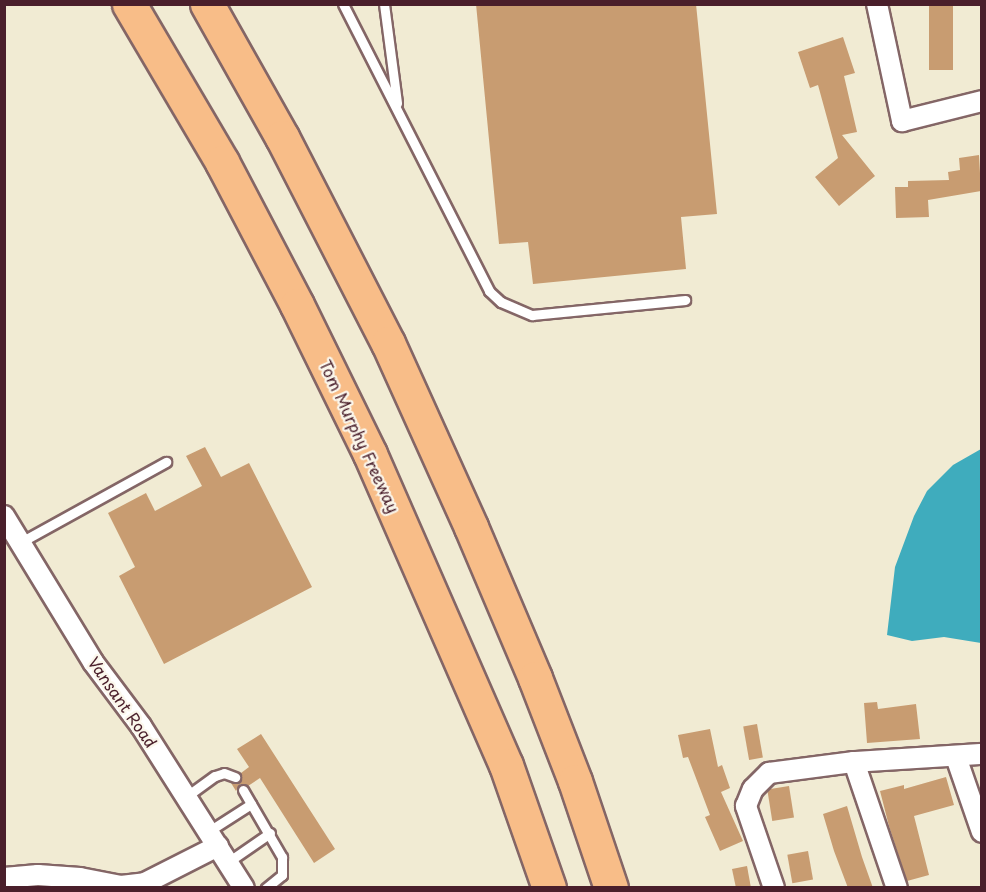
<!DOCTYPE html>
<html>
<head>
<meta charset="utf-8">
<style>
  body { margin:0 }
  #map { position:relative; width:986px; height:892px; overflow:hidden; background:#f1ebd3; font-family:"Playpen Sans",sans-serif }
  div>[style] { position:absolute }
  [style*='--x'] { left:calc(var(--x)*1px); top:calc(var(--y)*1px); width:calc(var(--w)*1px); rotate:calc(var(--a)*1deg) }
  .water>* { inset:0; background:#3facbd }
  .building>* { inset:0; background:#c89c71; transform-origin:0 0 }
  .roads { filter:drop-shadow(2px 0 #846666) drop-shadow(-2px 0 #846666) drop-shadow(0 2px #846666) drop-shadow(0 -2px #846666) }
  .lane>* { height:9px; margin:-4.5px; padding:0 4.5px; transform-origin:4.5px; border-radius:4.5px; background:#fff }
  .street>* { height:20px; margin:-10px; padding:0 10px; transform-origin:10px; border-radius:10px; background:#fff }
  .highway>* { height:33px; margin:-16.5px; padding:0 16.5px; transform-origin:16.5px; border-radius:16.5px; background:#f8bd88 }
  span { translate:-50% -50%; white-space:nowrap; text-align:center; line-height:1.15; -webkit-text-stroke:4.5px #fbf7ec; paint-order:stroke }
  .street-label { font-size:16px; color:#4a1f2b }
  .frame { position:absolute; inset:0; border:6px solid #4a1f2b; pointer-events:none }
</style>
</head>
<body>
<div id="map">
  <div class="water">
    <i style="clip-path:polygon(981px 449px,981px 643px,944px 637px,912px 641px,887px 635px,895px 567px,914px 516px,927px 491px,953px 465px)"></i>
  </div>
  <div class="building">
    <i style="clip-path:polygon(476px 4px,696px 4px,717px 214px,681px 217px,686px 269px,533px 284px,528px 242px,499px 244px)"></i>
    <i style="left:929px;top:4px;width:24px;height:66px"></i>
    <i style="clip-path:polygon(843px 37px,855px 73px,844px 76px,857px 132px,842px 135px,875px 176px,839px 206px,815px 177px,838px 158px,818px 85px,810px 88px,798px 52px)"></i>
    <i style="clip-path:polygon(979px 155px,981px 191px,928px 200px,929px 217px,896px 218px,895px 187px,908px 187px,908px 181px,949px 180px,948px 172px,960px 170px,959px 158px)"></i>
    <i style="clip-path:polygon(205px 447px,221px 477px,249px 463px,312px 587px,164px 664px,119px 576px,135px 567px,108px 513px,146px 493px,155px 511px,202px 486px,186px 456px)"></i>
    <i style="clip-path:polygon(877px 702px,878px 709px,916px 704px,920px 739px,867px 743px,864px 703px)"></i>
    <i style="left:757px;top:724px;width:34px;height:14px;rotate:80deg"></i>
    <i style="clip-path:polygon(710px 729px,718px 767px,722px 765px,730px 788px,721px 792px,743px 841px,720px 851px,705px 817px,710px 815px,688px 757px,683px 758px,678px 735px)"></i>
    <i style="clip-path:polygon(261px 734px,335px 849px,314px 863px,260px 778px,248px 786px,240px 784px,236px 791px,231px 783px,240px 782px,241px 773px,249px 767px,237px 749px)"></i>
    <i style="clip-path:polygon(946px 777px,954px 805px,914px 816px,929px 875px,907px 881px,889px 826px,880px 791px,904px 785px,904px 789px)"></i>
    <i style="left:789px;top:786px;width:32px;height:22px;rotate:81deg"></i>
    <i style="clip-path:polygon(847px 806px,862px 857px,873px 888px,848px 888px,834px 851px,823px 814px)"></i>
    <i style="left:808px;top:851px;width:29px;height:21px;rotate:80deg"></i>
    <i style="clip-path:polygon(747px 866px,751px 888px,736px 888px,732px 869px)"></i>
  </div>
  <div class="roads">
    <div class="lane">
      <i style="--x:343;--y:4;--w:322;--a:63"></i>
      <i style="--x:489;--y:291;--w:16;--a:43"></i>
      <i style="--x:501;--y:302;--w:34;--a:23"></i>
      <i style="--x:532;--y:315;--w:154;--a:-5.6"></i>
      <i style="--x:384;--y:4;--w:100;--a:82.5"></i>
      <i style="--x:21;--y:542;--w:166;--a:-28.9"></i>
      <i style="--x:243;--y:790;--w:78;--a:59.8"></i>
      <i style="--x:282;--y:857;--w:18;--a:90"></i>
      <i style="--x:282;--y:875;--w:21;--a:141"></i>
      <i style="--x:187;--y:796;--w:34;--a:-36"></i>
      <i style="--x:215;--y:776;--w:9;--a:-18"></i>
      <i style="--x:224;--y:773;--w:12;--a:20"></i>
      <i style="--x:209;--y:831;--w:50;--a:-32.7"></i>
      <i style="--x:228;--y:862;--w:51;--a:-34.6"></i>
    </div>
    <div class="street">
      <i style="--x:877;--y:4;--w:120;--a:77.9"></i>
      <i style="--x:902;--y:121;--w:82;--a:-14"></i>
      <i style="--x:4;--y:516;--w:171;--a:58.6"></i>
      <i style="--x:93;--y:662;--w:80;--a:53.1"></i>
      <i style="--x:141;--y:726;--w:192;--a:57.6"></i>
      <i style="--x:956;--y:757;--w:79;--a:70.9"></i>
      <i style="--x:854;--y:762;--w:133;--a:71.2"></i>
      <i style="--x:4;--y:878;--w:34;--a:-5"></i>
      <i style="--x:38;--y:875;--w:42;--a:4.1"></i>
      <i style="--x:80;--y:878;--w:42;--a:11"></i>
      <i style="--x:121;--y:886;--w:24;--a:-7"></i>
      <i style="--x:145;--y:883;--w:82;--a:-26.9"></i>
      <i style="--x:774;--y:888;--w:87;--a:-108.9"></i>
      <i style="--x:746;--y:806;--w:18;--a:-68"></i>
      <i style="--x:753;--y:789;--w:23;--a:-45"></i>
      <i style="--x:769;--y:773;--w:86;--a:-7.4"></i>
      <i style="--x:854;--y:762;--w:128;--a:-3.6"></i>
    </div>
    <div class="highway">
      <i style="--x:129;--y:4;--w:183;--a:59.5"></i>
      <i style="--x:222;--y:162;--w:161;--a:62.3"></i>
      <i style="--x:297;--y:305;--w:166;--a:63.9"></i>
      <i style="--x:370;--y:454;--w:339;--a:66.4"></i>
      <i style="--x:506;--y:765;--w:130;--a:70.7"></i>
      <i style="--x:207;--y:4;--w:153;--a:60.6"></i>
      <i style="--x:282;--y:137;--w:232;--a:62.8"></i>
      <i style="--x:388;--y:343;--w:202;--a:65.7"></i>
      <i style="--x:471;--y:527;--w:164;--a:67"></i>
      <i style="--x:535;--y:678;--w:110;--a:68.8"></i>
      <i style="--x:575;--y:781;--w:113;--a:71.4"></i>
    </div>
  </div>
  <div class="street-label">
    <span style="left:360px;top:436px;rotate:65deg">Tom Murphy Freeway</span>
    <span style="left:123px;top:702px;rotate:55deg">Vansant Road</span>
  </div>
  <div class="frame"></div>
</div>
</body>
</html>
